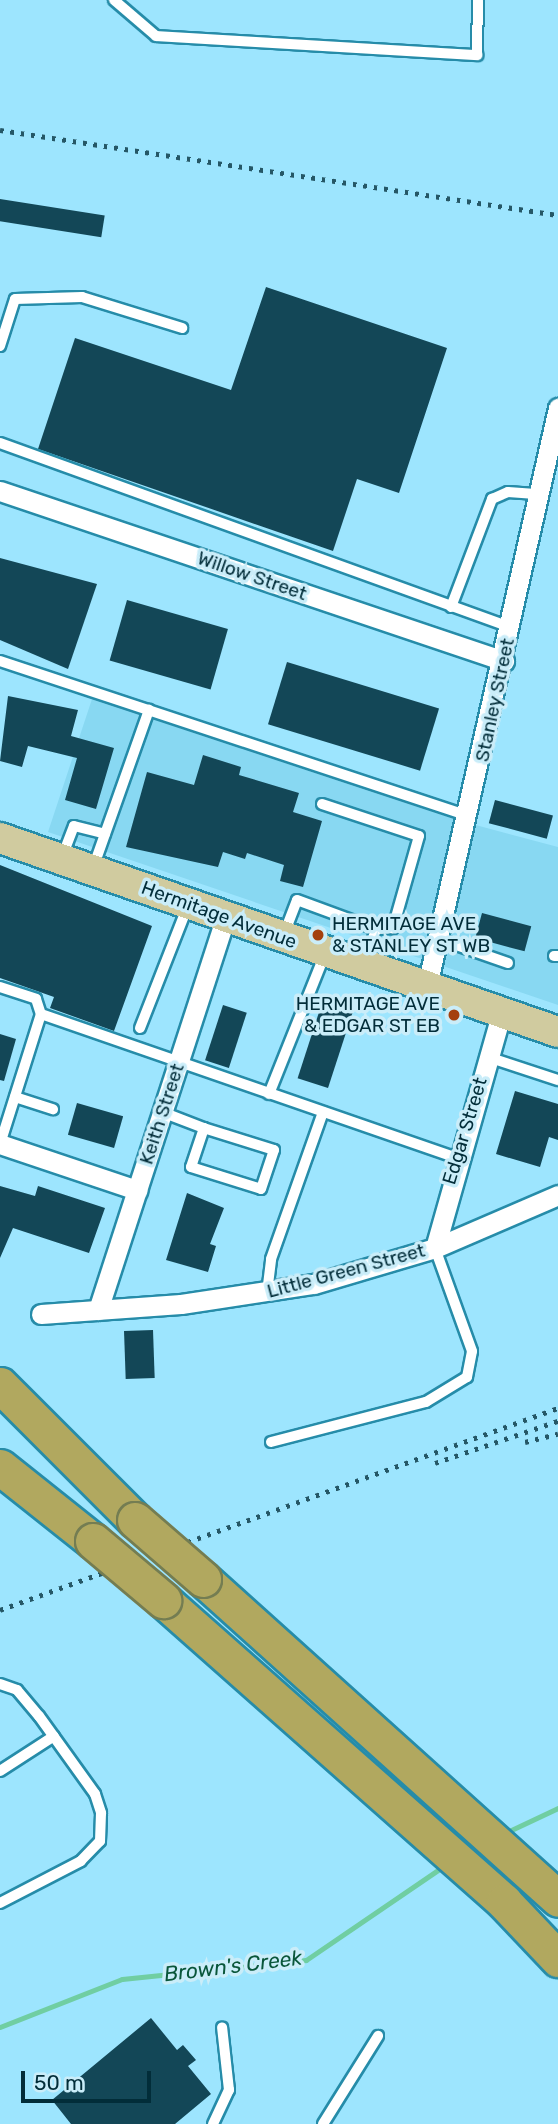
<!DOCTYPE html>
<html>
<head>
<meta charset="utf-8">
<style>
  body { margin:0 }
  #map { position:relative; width:558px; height:2124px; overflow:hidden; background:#9de5fe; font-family:Rubik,sans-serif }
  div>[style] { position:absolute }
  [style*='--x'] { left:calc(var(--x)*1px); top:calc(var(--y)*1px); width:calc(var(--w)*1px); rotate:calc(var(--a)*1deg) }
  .built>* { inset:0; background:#88d8f2 }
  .stream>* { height:5px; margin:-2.5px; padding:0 2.5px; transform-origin:2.5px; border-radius:2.5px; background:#70cea2 }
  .building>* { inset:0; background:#134757; transform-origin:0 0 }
  .roads { filter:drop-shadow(2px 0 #268ca9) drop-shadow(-2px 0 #268ca9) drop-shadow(0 2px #268ca9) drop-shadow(0 -2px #268ca9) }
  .lane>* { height:10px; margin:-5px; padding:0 5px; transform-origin:5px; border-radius:5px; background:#fff }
  .street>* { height:19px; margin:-9.5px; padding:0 9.5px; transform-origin:9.5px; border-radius:9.5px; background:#fff }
  .primary>* { height:30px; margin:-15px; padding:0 15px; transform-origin:15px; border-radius:15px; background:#d0cb9f }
  .highway>* { height:35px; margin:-17.5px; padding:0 17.5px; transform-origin:17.5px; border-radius:17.5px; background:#b1a85f }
  .rail>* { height:5px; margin-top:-2.5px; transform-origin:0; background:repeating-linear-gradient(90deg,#255766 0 3.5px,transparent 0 10.5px) }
  .bridges { filter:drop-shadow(2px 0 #747d52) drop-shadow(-2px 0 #747d52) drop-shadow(0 2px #747d52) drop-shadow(0 -2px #747d52) }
  .highway-bridge>* { height:35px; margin:-17.5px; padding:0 17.5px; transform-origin:17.5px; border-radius:17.5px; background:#b1a85f }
  .dots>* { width:19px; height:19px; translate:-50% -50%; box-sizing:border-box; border:4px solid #caedf9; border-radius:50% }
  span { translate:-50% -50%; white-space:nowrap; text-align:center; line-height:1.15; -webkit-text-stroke:7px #caedf9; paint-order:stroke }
  .street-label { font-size:19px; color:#022d39 }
  .poi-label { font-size:19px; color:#022d39 }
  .left { translate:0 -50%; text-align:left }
  .right { translate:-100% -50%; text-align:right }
  .water-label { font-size:21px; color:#09563a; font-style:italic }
  .scale { position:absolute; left:21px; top:2071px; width:130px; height:32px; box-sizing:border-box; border:4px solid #022d39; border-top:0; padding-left:9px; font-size:21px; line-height:24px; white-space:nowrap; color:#022d39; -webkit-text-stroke:5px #caedf9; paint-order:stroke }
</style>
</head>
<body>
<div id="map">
  <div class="built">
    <i style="clip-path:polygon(92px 699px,457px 820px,558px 847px,558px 1005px,48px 832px)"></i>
  </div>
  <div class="stream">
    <i style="--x:505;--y:1833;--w:59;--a:-25.3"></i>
    <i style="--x:0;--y:2027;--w:131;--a:-21.5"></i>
    <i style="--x:122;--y:1979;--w:185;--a:-5.9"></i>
    <i style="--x:306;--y:1960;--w:167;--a:-34.3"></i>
  </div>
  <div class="building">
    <i style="left:0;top:199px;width:106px;height:22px;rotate:9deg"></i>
    <i style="clip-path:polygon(266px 287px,447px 348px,399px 493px,357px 479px,333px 551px,38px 449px,75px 338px,231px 390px)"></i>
    <i style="clip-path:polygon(0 558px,97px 584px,68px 669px,0 640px)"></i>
    <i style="left:127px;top:600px;width:105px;height:63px;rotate:16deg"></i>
    <i style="left:287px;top:662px;width:159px;height:65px;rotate:17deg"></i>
    <i style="clip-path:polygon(8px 696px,78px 710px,71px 736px,114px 748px,96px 809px,65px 800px,77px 758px,28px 746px,22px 767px,0 761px)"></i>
    <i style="clip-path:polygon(203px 755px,241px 767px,239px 775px,299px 793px,293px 812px,322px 821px,303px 887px,280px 881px,284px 865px,247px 853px,245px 859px,223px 852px,218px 867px,126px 847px,147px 772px,194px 785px)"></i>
    <i style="left:495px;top:800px;width:60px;height:24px;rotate:15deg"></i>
    <i style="clip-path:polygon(0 865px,152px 926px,114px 1031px,50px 1008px,54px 997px,0 978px)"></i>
    <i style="left:482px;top:913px;width:51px;height:26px;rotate:15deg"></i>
    <i style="left:322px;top:1003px;width:32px;height:79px;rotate:18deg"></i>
    <i style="left:223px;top:1005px;width:25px;height:58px;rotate:18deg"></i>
    <i style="clip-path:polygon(0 1034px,16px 1039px,4px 1081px,0 1080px)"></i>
    <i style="clip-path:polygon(515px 1091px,558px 1104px,558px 1140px,549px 1137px,540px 1167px,496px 1154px)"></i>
    <i style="left:77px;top:1103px;width:48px;height:33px;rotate:16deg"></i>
    <i style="clip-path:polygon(0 1186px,35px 1196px,38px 1186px,105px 1208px,89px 1253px,13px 1228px,0 1258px)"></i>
    <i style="clip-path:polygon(187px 1193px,224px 1208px,210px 1244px,216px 1246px,208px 1272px,166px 1260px)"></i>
    <i style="left:153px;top:1330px;width:48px;height:29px;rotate:88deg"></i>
    <i style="clip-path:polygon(151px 2018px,177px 2050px,183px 2045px,196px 2060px,188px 2066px,211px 2094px,175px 2124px,71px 2124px,52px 2100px)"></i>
  </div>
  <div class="roads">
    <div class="lane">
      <i style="--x:114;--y:0;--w:55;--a:40.6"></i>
      <i style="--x:156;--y:36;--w:322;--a:3.4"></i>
      <i style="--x:477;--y:55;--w:55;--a:-89"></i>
      <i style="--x:0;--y:346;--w:49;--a:-72.3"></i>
      <i style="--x:15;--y:299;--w:67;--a:-1.7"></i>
      <i style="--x:82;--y:297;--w:105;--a:17.2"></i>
      <i style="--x:0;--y:443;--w:542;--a:19.84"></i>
      <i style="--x:451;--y:607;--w:116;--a:-69.2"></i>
      <i style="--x:492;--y:499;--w:17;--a:-24"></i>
      <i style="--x:508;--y:492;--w:31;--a:4"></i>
      <i style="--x:0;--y:661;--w:492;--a:18.3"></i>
      <i style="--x:322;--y:804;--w:102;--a:18.3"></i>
      <i style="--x:419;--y:836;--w:96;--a:105.8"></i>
      <i style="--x:393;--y:928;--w:17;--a:177"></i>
      <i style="--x:62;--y:857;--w:33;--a:-69"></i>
      <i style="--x:74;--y:826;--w:32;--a:14"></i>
      <i style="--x:93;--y:868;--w:168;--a:-70.5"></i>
      <i style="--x:284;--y:934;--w:36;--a:-69"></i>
      <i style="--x:297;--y:900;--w:84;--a:20.2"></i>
      <i style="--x:376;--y:929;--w:35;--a:108"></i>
      <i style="--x:439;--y:939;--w:73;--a:19.2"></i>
      <i style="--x:554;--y:956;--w:4;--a:0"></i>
      <i style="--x:0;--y:987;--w:38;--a:18"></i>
      <i style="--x:36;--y:999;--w:16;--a:72"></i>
      <i style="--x:41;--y:1014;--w:438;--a:19.1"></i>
      <i style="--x:140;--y:1028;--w:129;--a:-68.6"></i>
      <i style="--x:488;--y:1057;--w:74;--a:18.2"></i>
      <i style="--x:269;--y:1094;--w:151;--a:-68.2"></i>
      <i style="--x:15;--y:1097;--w:40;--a:18"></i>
      <i style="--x:162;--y:1112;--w:45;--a:20.9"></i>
      <i style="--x:204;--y:1128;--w:41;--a:108.4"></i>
      <i style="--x:191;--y:1167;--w:73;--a:17.4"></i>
      <i style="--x:261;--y:1189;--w:41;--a:-71.6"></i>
      <i style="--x:274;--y:1150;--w:73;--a:-162.6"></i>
      <i style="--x:0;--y:1144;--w:136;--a:-72.5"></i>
      <i style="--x:267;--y:1293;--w:34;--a:-83"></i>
      <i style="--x:271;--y:1259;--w:156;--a:-70.5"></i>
      <i style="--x:271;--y:1442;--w:160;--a:-14.5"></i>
      <i style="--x:426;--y:1402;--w:48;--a:-31.4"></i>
      <i style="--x:467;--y:1377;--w:26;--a:-79"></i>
      <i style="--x:472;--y:1351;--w:109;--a:-109.8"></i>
      <i style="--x:0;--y:1684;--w:18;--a:19"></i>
      <i style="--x:17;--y:1690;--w:34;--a:50"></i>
      <i style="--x:39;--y:1716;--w:96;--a:54.3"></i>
      <i style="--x:95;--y:1794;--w:20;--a:72"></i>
      <i style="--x:101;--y:1813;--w:28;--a:92"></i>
      <i style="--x:100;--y:1841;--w:28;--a:134"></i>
      <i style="--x:81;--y:1861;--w:91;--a:152.6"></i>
      <i style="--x:0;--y:1771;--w:64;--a:-32.9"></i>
      <i style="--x:213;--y:2124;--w:38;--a:-65"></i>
      <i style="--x:229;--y:2090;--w:63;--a:-96.3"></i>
      <i style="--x:323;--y:2124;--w:104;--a:-58"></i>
    </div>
    <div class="street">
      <i style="--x:0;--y:491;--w:532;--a:18.64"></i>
      <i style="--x:426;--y:990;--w:597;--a:-77.22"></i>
      <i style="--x:0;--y:1144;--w:145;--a:18.6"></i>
      <i style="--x:435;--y:1248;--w:242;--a:-74.2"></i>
      <i style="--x:98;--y:1310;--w:413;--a:-72"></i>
      <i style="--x:41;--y:1314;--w:140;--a:-4.1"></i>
      <i style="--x:181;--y:1304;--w:134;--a:-8.6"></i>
      <i style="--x:314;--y:1284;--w:126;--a:-16.6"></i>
      <i style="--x:435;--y:1248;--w:134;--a:-23.3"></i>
    </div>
    <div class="primary">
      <i style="--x:0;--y:838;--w:591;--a:19.17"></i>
    </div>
    <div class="highway">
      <i style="--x:0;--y:1385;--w:191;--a:45"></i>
      <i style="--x:0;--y:1467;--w:119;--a:38.5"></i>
      <i style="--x:203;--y:1579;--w:478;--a:42"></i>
      <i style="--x:163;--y:1600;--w:456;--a:41.5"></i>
      <i style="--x:504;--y:1902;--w:79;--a:46.5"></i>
    </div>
  </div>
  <div class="rail">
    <i style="--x:0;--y:130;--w:564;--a:8.66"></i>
    <i style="--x:525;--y:1442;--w:34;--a:-14"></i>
    <i style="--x:435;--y:1463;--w:130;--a:-18.9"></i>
    <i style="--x:0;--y:1610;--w:593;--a:-19.9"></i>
  </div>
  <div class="bridges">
    <div class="highway-bridge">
      <i style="--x:135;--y:1520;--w:90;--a:40.9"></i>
      <i style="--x:93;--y:1541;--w:92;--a:40.1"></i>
    </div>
  </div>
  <div class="dots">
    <i style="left:318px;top:935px;background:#a4400e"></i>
    <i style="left:454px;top:1015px;background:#a4400e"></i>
  </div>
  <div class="street-label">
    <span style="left:252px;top:576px;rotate:19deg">Willow Street</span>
    <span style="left:495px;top:700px;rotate:-78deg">Stanley Street</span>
    <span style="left:219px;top:915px;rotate:20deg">Hermitage Avenue</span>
    <span style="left:162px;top:1114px;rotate:-72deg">Keith Street</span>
    <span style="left:465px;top:1131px;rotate:-73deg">Edgar Street</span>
    <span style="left:346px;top:1271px;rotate:-15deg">Little Green Street</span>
  </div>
  <div class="poi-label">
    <span class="left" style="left:332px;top:935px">HERMITAGE AVE<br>&amp; STANLEY ST WB</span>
    <span class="right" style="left:440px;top:1015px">HERMITAGE AVE<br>&amp; EDGAR ST EB</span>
  </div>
  <div class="water-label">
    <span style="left:233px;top:1966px;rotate:-7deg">Brown's Creek</span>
  </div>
  <div class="scale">50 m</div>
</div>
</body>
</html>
